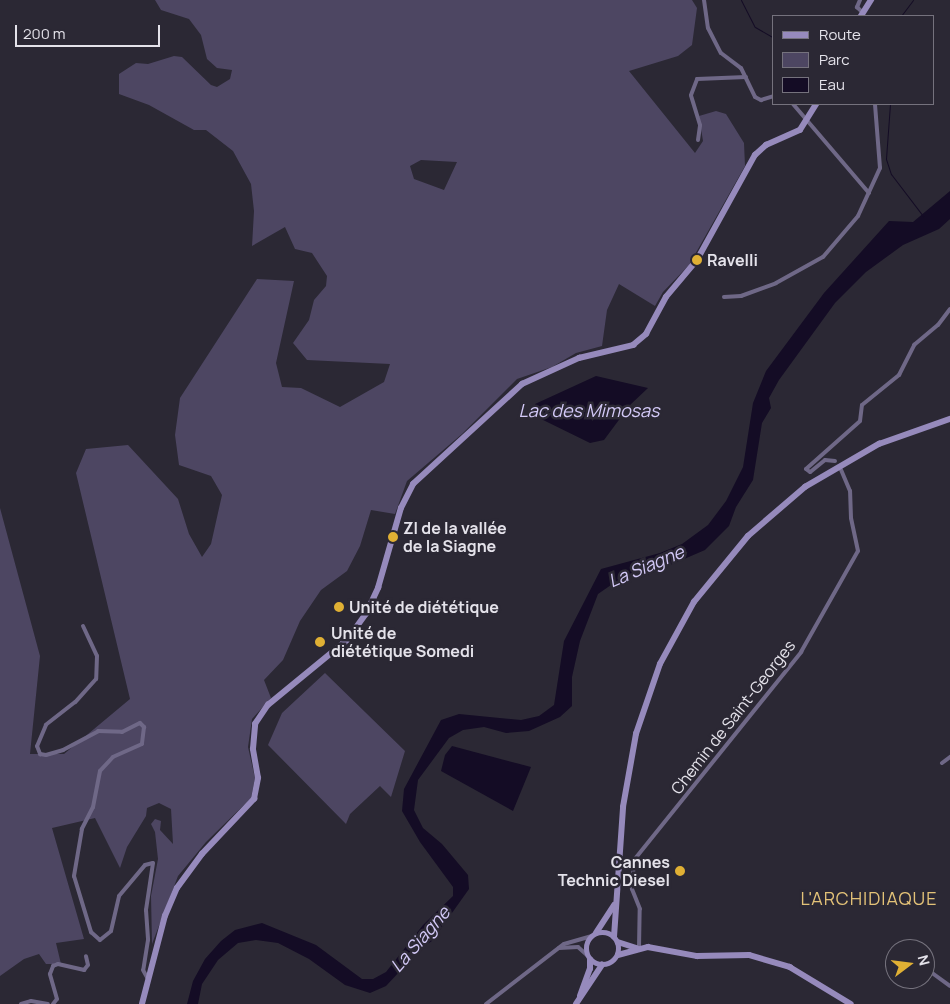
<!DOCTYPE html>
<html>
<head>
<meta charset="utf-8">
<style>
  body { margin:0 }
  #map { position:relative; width:950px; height:1004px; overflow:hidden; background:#2b2834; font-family:Manrope,sans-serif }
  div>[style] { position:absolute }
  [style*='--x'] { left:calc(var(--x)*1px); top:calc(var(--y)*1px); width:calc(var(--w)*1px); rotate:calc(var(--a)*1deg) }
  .green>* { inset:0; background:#4d4662 }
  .water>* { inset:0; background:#140c25 }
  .stream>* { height:1px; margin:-0.5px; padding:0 0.5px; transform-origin:0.5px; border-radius:0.5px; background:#140c25 }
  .street>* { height:4px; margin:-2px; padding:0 2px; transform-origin:2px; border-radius:2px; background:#6f6887 }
  .secondary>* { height:5.5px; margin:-2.75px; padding:0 2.75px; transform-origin:2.75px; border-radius:2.75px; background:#968abc }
  .secondary>.ring { margin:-2.75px; padding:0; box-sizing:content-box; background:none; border:5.5px solid #968abc; border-radius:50% }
  .dots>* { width:14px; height:14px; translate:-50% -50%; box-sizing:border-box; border:2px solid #2b2834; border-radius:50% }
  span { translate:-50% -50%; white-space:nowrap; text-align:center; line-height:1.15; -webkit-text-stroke:5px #2b2834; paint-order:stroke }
  .poi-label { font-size:16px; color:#e4e2ea; font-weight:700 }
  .left { translate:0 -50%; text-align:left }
  .right { translate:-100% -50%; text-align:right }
  .street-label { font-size:16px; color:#e4e2ea }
  .water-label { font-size:18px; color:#d3c9f7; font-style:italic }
  .neighbourhood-label { font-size:18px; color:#e3c278; letter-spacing:1px }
  .legend { position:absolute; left:772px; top:15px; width:162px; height:90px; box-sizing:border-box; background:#2b2834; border:1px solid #75727d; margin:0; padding:6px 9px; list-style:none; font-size:15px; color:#e4e2ea }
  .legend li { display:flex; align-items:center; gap:10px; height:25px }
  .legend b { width:25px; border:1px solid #75727d }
  .north { position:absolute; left:885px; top:939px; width:50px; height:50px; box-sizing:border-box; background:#2b2834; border:1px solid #75727d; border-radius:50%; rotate:75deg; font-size:14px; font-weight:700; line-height:20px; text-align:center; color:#e4e2ea }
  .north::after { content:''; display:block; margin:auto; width:18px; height:22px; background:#e0b034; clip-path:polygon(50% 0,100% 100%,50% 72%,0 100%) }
  .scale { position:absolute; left:15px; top:25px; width:145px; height:22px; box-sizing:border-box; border:2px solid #e4e2ea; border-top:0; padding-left:6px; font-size:15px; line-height:18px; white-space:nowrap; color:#e4e2ea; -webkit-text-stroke:4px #2b2834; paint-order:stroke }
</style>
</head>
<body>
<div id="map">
  <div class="green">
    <i style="clip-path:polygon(evenodd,155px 0,692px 0,697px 8px,692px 45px,678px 56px,629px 71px,695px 153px,703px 141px,699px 116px,716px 111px,726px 114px,744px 143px,745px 166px,689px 265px,663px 292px,655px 306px,619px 284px,607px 310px,602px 346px,576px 353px,552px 367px,517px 379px,462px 434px,407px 481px,395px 514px,371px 510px,360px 546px,347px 571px,321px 590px,300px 621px,283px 660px,264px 680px,271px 698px,252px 719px,248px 747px,255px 778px,251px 798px,206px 842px,178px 876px,152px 944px,151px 896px,158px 859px,155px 832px,151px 824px,155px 819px,161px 821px,160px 830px,173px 844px,171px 809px,159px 803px,147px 808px,146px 816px,127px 847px,120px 868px,95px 818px,52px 828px,84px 939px,56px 943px,61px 964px,46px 964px,39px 954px,24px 959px,0 976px,0 508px,40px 656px,30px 754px,64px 754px,130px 699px,76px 473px,86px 449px,128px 445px,178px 499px,189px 534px,202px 557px,211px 544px,222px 495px,211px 476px,179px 465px,175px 435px,180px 398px,257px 279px,294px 281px,276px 363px,282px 387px,301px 388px,340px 407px,384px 382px,390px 364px,307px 360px,293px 343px,309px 320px,314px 300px,326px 286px,327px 276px,312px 253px,295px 249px,285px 227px,252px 246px,254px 211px,251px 184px,233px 151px,206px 130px,194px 130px,149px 105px,119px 94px,119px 74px,136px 63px,148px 64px,174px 56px,182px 57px,211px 85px,217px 87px,230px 79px,232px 70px,217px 68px,207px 59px,201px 35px,189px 19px,161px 10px,155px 0,421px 160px,457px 162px,444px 190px,414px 179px,410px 166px,421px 160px)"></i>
    <i style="clip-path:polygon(325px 673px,405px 751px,391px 797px,380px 786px,350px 814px,346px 824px,268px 745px,282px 713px)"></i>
  </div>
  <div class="water">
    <i style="clip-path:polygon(950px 191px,950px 219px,939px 229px,903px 245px,866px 272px,835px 303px,779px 380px,769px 398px,771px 408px,762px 423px,753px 480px,736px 507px,729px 526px,705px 550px,640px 578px,636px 574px,624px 576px,598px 594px,580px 641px,572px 677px,572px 706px,560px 717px,529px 731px,506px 733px,484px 727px,463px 730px,449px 738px,418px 780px,414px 810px,423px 828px,442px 844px,468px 875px,469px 889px,432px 941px,409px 955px,401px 970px,386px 986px,370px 993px,345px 985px,309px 959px,278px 943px,256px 940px,238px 943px,218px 960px,202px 984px,198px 1004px,187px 1004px,193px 981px,205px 959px,221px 941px,235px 930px,262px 923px,316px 945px,362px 979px,373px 979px,386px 972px,423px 925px,453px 896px,453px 887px,420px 842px,402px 811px,404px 789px,441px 720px,459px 714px,521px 720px,539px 716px,554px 705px,564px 641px,601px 569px,660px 553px,682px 544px,708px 525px,726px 501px,743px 467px,753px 403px,766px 371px,824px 293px,889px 221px,913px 222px)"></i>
    <i style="clip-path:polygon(596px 376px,648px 388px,630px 405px,604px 440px,590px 443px,537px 417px,535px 404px)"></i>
    <i style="clip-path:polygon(452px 746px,531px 767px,513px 811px,441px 771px,445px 755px)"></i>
  </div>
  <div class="stream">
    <i style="--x:741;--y:0;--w:30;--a:63"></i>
    <i style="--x:755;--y:27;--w:22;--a:30"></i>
    <i style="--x:901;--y:16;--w:20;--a:-53"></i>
    <i style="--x:890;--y:104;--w:55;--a:94.2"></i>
    <i style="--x:886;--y:159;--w:16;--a:72"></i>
    <i style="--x:891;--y:174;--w:53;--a:52.7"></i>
  </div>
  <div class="street">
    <i style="--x:704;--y:0;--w:28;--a:82"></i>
    <i style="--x:708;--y:28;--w:28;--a:63"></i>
    <i style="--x:721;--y:53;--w:25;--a:37"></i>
    <i style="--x:741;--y:68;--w:32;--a:64"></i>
    <i style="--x:755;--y:97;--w:7;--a:27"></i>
    <i style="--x:761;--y:100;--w:14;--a:-17"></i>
    <i style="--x:860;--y:0;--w:8;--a:113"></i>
    <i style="--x:857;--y:7;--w:8;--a:45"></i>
    <i style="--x:793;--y:104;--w:117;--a:49.5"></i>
    <i style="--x:698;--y:140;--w:15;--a:-82"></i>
    <i style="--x:700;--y:125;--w:31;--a:-107"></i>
    <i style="--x:691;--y:95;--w:17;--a:-69"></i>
    <i style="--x:697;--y:79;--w:49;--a:-2.3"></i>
    <i style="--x:724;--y:297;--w:17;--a:-3"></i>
    <i style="--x:741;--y:296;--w:37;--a:-20"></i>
    <i style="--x:776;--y:283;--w:54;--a:-29"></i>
    <i style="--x:823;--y:257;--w:54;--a:-49.5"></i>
    <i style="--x:858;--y:216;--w:53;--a:-65.4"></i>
    <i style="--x:880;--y:168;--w:64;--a:-94.5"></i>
    <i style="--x:835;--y:461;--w:10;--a:-174"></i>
    <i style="--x:825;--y:460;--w:19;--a:141"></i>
    <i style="--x:810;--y:472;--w:5;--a:-143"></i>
    <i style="--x:806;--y:469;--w:72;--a:-41.6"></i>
    <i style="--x:860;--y:421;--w:16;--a:-83"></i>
    <i style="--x:862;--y:405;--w:48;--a:-39"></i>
    <i style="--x:899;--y:375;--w:34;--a:-63"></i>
    <i style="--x:914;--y:345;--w:31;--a:-40"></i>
    <i style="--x:938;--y:325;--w:20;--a:-53"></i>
    <i style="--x:83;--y:626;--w:33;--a:65"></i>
    <i style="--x:97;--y:656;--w:23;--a:92"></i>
    <i style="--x:96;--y:679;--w:31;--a:132"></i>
    <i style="--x:75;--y:702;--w:37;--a:142"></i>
    <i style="--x:46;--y:725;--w:23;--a:113"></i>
    <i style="--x:37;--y:746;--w:9;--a:69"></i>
    <i style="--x:40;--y:754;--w:6;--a:9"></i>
    <i style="--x:46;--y:755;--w:18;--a:-16"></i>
    <i style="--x:63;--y:750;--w:40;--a:-28"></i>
    <i style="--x:98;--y:731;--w:24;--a:2"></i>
    <i style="--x:122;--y:732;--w:20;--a:-27"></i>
    <i style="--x:140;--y:723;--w:6;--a:45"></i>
    <i style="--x:144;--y:727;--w:17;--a:97"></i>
    <i style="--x:142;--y:744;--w:32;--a:156"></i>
    <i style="--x:113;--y:757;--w:19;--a:133"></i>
    <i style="--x:100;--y:771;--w:37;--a:101"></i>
    <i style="--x:93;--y:807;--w:25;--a:117"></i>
    <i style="--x:82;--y:829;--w:48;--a:99.7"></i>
    <i style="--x:74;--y:876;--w:59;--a:73.1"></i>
    <i style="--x:91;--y:932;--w:12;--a:42"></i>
    <i style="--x:100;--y:940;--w:14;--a:-39"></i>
    <i style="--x:111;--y:931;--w:36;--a:-77"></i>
    <i style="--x:119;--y:896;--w:40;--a:-50"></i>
    <i style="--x:145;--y:865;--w:8;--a:-14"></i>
    <i style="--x:153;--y:863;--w:48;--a:98.5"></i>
    <i style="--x:146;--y:910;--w:30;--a:86"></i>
    <i style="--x:148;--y:940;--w:30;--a:99"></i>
    <i style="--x:143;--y:970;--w:10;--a:61"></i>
    <i style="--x:942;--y:763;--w:10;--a:-37"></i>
    <i style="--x:559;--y:948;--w:19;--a:-3"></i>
    <i style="--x:578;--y:947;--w:12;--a:42"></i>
    <i style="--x:639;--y:948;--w:39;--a:-89"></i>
    <i style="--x:640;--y:909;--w:22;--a:-112"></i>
    <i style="--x:632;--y:889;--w:29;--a:-86"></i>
    <i style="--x:634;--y:860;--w:267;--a:-51.2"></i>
    <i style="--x:801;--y:652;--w:116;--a:-60.6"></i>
    <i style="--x:858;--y:551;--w:34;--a:-102"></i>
    <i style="--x:851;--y:518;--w:27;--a:-92"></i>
    <i style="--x:850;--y:491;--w:23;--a:-113"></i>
    <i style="--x:928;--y:970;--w:27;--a:36"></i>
    <i style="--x:21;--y:1004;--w:10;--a:-17"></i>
    <i style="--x:31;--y:1001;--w:17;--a:10"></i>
    <i style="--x:53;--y:1004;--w:6;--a:-51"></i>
    <i style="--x:57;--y:999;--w:26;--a:-106"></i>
    <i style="--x:50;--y:974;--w:9;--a:-69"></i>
    <i style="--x:53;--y:966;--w:5;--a:-22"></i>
    <i style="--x:58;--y:964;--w:27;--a:13"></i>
    <i style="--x:84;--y:970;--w:6;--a:-51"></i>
    <i style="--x:88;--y:965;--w:9;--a:-103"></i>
    <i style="--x:486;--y:1004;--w:98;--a:-37.6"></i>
    <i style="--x:564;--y:944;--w:29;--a:-16"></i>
  </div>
  <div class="secondary">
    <i style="--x:861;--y:16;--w:19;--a:-58"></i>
    <i class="ring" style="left:587px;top:933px;width:26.5px;height:26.5px"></i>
    <i style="--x:596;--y:933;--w:33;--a:-57"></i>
    <i style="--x:614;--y:937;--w:130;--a:-86"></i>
    <i style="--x:623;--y:807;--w:74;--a:-79.9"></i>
    <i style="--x:636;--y:734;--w:74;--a:-71.1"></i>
    <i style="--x:660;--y:664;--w:71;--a:-61.3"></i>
    <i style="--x:694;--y:602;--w:85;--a:-50.7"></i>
    <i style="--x:748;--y:536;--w:75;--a:-40.7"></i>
    <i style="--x:805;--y:487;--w:86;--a:-30.2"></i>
    <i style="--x:879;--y:444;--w:75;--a:-19.4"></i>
    <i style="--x:618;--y:942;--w:19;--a:18"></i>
    <i style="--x:618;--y:955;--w:31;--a:-15"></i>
    <i style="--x:648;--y:947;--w:50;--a:10.4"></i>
    <i style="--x:697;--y:956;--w:52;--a:-1.1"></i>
    <i style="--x:749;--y:955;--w:43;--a:16.3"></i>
    <i style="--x:790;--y:967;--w:71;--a:31.2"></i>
    <i style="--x:580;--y:996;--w:29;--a:-70"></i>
    <i style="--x:590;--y:969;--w:9;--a:-90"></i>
    <i style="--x:142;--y:1004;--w:91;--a:-75.4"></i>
    <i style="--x:165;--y:916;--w:30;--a:-67"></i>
    <i style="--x:177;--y:888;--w:42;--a:-53.7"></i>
    <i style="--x:202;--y:854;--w:76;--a:-46.6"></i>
    <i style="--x:254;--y:799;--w:21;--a:-79"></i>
    <i style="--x:258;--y:778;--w:29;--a:-100"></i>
    <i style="--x:253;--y:749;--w:25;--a:-85"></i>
    <i style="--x:255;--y:724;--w:23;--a:-56"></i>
    <i style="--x:268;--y:705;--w:102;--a:-39.4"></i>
    <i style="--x:347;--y:640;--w:32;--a:-54"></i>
    <i style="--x:366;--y:614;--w:29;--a:-65"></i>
    <i style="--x:378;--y:588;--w:83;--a:-74"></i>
    <i style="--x:401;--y:508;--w:27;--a:-63"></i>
    <i style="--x:413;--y:484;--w:148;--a:-42.5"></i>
    <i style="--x:522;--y:384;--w:63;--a:-24.5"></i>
    <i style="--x:579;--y:358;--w:56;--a:-13.5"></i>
    <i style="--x:633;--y:345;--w:17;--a:-40"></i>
    <i style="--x:646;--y:334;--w:42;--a:-61.6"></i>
    <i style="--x:666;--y:297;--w:48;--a:-50"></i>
    <i style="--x:697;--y:260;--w:120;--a:-61.1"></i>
    <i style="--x:755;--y:155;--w:15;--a:-42"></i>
    <i style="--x:766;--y:145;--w:37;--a:-24"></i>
    <i style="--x:800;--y:130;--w:31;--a:-58"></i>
    <i style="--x:576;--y:1004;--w:47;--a:-56.3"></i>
  </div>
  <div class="dots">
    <i style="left:697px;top:260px;background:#e0b034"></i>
    <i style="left:393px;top:537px;background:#e0b034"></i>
    <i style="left:339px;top:607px;background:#e0b034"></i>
    <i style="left:320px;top:642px;background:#e0b034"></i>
    <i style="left:680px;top:871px;background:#e0b034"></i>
  </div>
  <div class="poi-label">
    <span class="left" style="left:707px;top:260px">Ravelli</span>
    <span class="left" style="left:403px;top:537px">ZI de la vallée<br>de la Siagne</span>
    <span class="left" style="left:349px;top:607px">Unité de diététique</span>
    <span class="left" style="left:331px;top:642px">Unité de<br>diététique Somedi</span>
    <span class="right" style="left:670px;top:871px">Cannes<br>Technic Diesel</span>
  </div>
  <div class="street-label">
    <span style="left:733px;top:717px;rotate:-52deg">Chemin de Saint-Georges</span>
  </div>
  <div class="water-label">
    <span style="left:589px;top:410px">Lac des Mimosas</span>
    <span style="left:646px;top:566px;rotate:-23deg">La Siagne</span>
    <span style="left:420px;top:939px;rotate:-49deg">La Siagne</span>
  </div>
  <div class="neighbourhood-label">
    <span style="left:869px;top:898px">L'ARCHIDIAQUE</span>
  </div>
  <ul class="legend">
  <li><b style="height:6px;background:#968abc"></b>Route</li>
  <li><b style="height:14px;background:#4d4662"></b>Parc</li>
  <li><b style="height:14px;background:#140c25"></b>Eau</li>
  </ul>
  <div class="north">N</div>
  <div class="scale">200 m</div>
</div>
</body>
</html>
